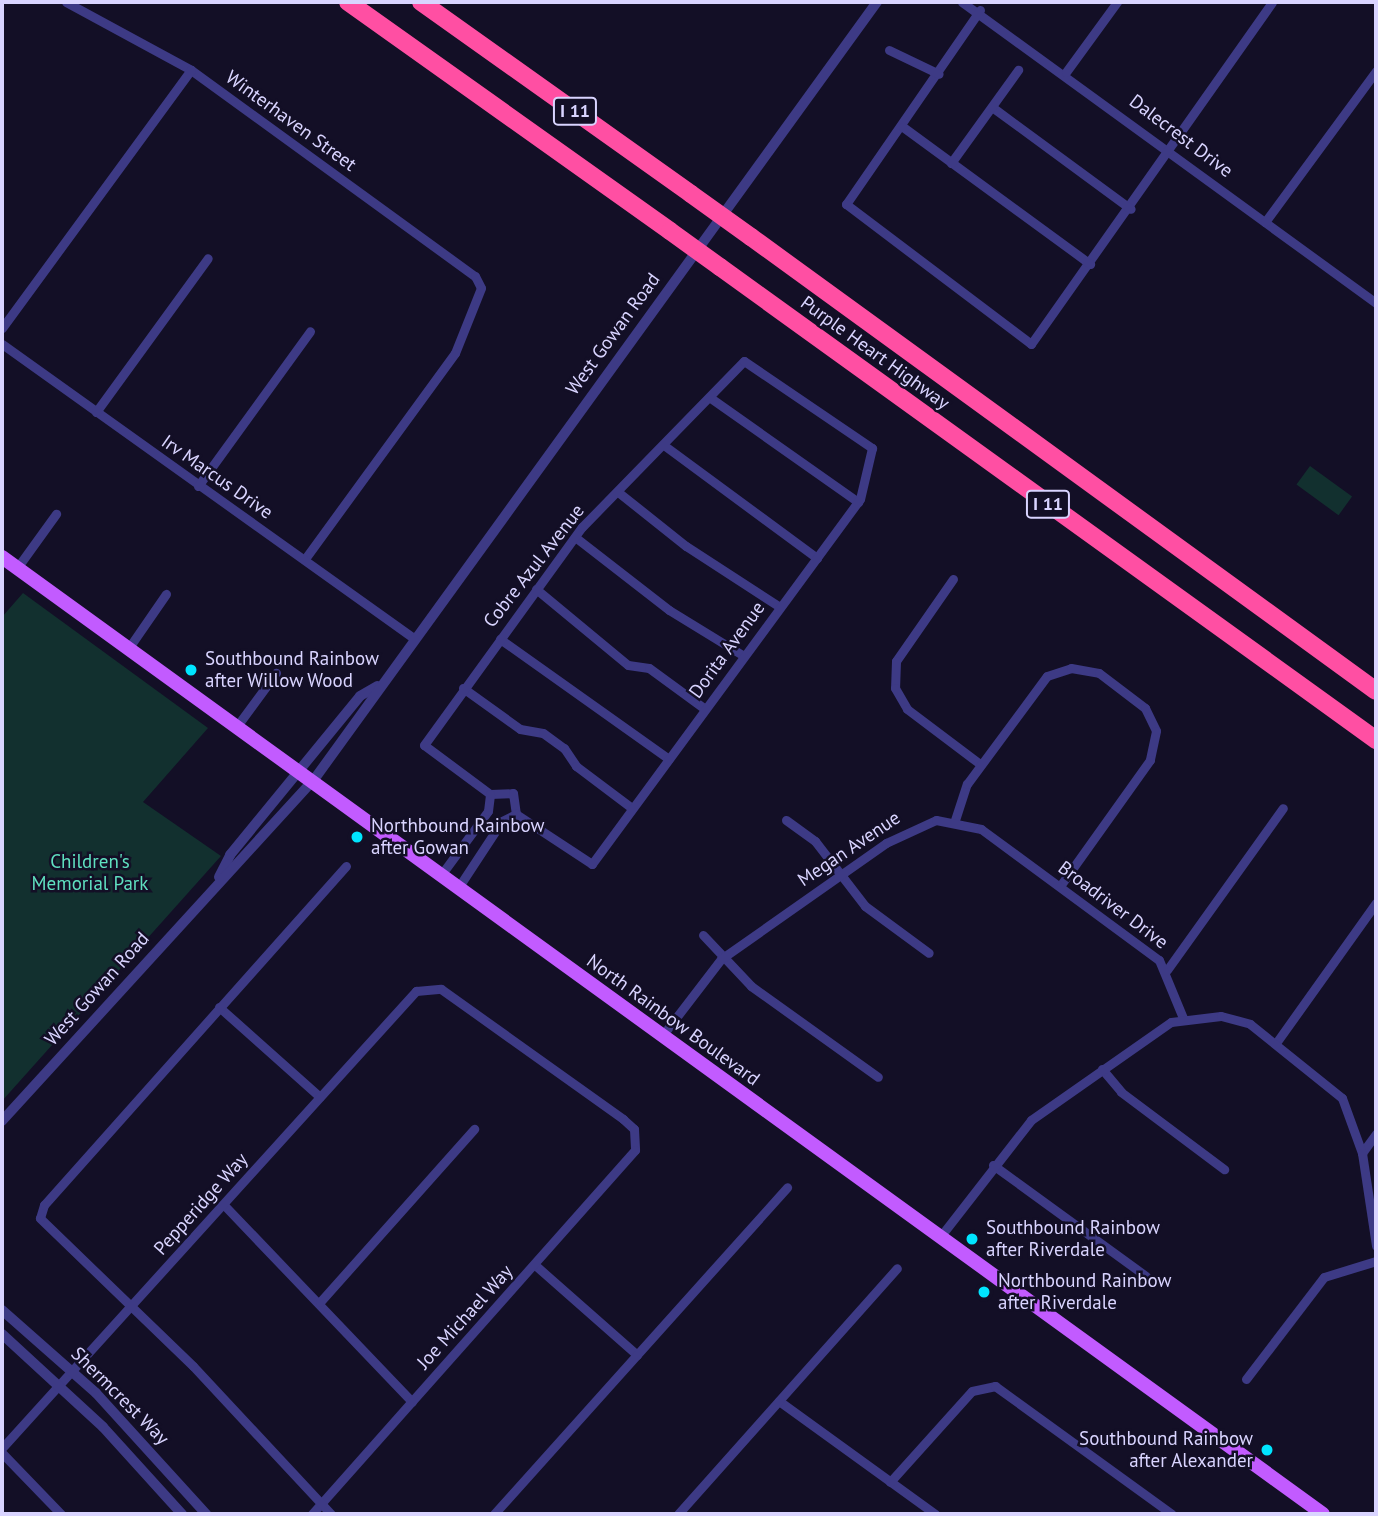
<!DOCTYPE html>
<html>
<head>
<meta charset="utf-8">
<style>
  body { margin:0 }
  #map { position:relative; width:1378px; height:1516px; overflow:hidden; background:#130f26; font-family:"PT Sans",sans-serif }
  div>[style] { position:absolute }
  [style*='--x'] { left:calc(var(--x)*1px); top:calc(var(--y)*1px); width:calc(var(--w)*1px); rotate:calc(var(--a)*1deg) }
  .green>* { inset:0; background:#12302f; transform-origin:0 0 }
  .minor>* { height:9px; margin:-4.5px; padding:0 4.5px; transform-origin:4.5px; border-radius:4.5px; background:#3d3a85 }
  .tertiary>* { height:10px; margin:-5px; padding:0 5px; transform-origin:5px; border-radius:5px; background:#3d3a85 }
  .primary>* { height:14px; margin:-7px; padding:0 7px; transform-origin:7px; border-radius:7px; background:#c25bff }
  .motorway>* { height:18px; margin:-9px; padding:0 9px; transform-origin:9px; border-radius:9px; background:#ff4fa3 }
  .motorway-bridge>* { height:18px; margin:-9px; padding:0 9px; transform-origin:9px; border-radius:9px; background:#ff4fa3 }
  .dots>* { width:19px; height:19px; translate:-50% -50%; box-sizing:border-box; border:4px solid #130f26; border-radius:50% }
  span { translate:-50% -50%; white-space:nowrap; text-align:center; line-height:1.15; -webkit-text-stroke:5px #130f26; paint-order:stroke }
  .shield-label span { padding:2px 5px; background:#130f26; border:2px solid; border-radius:5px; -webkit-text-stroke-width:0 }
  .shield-label { font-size:18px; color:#d9d4ff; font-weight:700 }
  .street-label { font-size:19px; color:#d9d4ff }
  .poi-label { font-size:19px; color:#d9d4ff }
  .left { translate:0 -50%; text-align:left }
  .right { translate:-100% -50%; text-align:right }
  .park-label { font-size:19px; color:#5fe0c0 }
  .frame { position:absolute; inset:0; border:4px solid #d9d4ff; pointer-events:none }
</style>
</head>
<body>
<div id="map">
  <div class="green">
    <i style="left:1310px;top:466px;width:52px;height:23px;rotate:36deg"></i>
    <i style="clip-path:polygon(23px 593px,208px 728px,143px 802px,221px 856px,2px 1101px,2px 617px)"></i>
  </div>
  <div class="minor">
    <i style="--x:66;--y:2;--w:142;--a:28.5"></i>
    <i style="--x:191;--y:70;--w:351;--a:36"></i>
    <i style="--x:475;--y:276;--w:13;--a:63"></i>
    <i style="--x:481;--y:288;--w:70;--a:111.8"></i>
    <i style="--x:455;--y:353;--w:255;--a:126.1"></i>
    <i style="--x:962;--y:2;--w:512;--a:36.02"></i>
    <i style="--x:980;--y:10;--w:236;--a:124.6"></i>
    <i style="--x:846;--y:204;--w:232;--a:37.1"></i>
    <i style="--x:1031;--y:344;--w:418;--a:-54.8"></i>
    <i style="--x:889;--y:50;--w:55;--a:25.6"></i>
    <i style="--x:1066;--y:72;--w:87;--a:-53.9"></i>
    <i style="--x:992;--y:107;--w:172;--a:36.3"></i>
    <i style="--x:903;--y:127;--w:232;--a:36.2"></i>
    <i style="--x:951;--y:163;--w:115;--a:-54.2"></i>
    <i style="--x:1265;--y:222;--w:187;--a:-53.7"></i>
    <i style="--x:2;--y:328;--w:320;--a:-53.8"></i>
    <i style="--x:2;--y:344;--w:504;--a:35.55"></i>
    <i style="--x:712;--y:399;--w:179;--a:35.2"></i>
    <i style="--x:96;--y:412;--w:190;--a:-54"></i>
    <i style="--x:665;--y:446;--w:189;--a:36.4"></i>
    <i style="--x:198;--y:486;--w:191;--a:-54.1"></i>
    <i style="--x:618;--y:492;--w:87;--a:38.5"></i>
    <i style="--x:686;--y:546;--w:112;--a:33"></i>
    <i style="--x:575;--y:537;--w:119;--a:37.8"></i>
    <i style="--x:669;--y:610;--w:88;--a:31.5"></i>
    <i style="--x:17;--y:568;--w:67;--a:-54.2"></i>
    <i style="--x:953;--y:579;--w:100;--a:124.8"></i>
    <i style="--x:896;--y:661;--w:27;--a:92"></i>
    <i style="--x:895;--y:688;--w:24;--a:60"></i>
    <i style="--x:907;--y:709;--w:91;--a:37"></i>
    <i style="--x:536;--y:589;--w:119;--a:39.6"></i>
    <i style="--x:628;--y:665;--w:21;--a:8"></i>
    <i style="--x:649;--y:668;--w:69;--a:36.2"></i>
    <i style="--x:500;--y:639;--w:207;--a:35.4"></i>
    <i style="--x:128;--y:649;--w:67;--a:-55.4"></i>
    <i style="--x:463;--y:688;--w:70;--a:35.7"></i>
    <i style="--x:520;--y:729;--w:23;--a:10"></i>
    <i style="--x:543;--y:733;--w:26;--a:36"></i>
    <i style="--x:564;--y:748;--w:22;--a:56"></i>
    <i style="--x:576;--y:766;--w:70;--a:36.9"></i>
    <i style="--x:237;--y:726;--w:66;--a:-53.7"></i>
    <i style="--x:490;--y:794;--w:82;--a:-143.4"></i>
    <i style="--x:424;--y:745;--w:269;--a:-54.1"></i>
    <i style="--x:582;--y:527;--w:232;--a:-45.7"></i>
    <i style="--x:744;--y:361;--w:155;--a:34.2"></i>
    <i style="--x:872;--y:448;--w:52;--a:103.2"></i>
    <i style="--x:860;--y:499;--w:453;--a:126.3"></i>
    <i style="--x:592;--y:864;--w:91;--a:-146.7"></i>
    <i style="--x:490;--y:794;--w:23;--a:-2"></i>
    <i style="--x:513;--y:793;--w:21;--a:82"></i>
    <i style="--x:786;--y:820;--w:36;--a:36"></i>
    <i style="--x:815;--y:841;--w:82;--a:52.4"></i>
    <i style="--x:865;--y:906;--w:79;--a:36.3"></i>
    <i style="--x:955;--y:820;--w:38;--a:-72"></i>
    <i style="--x:967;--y:784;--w:134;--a:-53.5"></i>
    <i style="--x:1047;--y:676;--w:25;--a:-18"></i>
    <i style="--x:1071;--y:668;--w:28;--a:10"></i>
    <i style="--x:1099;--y:673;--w:58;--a:37.3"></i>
    <i style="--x:1145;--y:708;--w:25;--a:64"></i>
    <i style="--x:1156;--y:731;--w:30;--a:102"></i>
    <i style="--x:1150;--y:760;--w:155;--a:125.5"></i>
    <i style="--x:441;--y:875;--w:79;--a:-53.7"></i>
    <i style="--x:488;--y:811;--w:17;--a:-83"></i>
    <i style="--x:458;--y:888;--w:80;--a:-56.7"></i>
    <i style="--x:502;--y:821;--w:16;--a:-27"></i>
    <i style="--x:703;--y:935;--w:70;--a:46.7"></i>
    <i style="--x:751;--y:986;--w:156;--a:35.6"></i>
    <i style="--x:1167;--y:970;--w:199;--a:-54.4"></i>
    <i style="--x:219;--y:1007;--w:135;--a:41.7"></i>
    <i style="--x:662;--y:1036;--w:97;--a:-52.5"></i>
    <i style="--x:721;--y:959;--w:202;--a:-35.1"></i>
    <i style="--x:886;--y:843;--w:55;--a:-24.7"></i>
    <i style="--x:936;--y:820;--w:46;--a:11.3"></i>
    <i style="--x:981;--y:829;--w:221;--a:36.4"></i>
    <i style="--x:1159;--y:960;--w:63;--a:67.5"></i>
    <i style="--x:1276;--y:1043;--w:172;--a:-54.5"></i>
    <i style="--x:1102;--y:1069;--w:30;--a:50"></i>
    <i style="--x:1121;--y:1092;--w:129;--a:36.8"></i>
    <i style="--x:1362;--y:1153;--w:24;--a:-54"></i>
    <i style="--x:993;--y:1165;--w:189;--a:36"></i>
    <i style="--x:224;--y:1205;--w:272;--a:46.3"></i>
    <i style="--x:940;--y:1237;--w:148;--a:-52.1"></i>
    <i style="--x:1031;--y:1120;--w:171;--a:-35"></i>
    <i style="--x:1171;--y:1022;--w:50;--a:-6.8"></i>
    <i style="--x:1221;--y:1016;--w:30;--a:15"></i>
    <i style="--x:1250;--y:1024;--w:118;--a:38.8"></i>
    <i style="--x:1342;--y:1098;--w:59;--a:70"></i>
    <i style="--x:1362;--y:1153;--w:94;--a:81.4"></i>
    <i style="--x:535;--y:1265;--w:136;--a:41.4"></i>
    <i style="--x:320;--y:1302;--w:232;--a:-48.3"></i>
    <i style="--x:1246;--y:1379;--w:128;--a:-52.6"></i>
    <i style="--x:1324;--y:1277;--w:54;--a:-17.1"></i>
    <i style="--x:779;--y:1401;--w:193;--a:35.9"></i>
    <i style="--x:2;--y:1448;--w:617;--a:-47.83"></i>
    <i style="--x:416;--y:991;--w:25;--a:-5"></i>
    <i style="--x:441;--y:989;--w:224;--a:35.5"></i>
    <i style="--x:623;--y:1119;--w:15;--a:42"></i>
    <i style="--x:634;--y:1129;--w:21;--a:87"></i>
    <i style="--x:635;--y:1150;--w:487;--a:131.6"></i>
    <i style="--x:2;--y:1453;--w:85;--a:46"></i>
    <i style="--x:890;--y:1482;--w:122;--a:-48"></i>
    <i style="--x:972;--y:1391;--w:24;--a:-12"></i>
    <i style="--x:995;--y:1386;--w:218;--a:35.9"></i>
    <i style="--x:331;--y:1514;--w:202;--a:-133"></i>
    <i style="--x:193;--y:1366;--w:213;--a:-136"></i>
    <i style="--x:40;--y:1218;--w:14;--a:-73"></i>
    <i style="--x:44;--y:1205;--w:454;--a:-48.3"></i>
    <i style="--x:494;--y:1514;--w:439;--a:-48.1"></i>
    <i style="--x:678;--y:1514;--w:329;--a:-48.3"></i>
  </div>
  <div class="tertiary">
    <i style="--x:219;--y:877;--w:25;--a:-63"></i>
    <i style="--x:230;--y:855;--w:205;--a:-50.7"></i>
    <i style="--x:360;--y:696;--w:20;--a:-30"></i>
    <i style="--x:2;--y:1121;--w:461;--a:-47.6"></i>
    <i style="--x:313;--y:781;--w:962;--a:-54.1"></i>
    <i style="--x:2;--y:1310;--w:125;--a:41.4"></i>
    <i style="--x:96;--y:1393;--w:164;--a:47.7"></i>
    <i style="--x:2;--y:1334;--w:137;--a:42.6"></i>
    <i style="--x:103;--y:1427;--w:118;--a:47.8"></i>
  </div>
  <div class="primary">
    <i style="--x:2;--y:557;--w:1631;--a:35.92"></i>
  </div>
  <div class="motorway">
    <i style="--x:348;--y:2;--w:395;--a:35.4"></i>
    <i style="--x:421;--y:2;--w:331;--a:35.4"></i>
    <i style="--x:751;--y:237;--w:772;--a:35.99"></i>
    <i style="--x:720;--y:267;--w:809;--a:35.79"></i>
  </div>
  <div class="motorway-bridge">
    <i style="--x:691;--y:194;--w:74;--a:35.6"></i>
    <i style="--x:670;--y:231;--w:62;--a:35.8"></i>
  </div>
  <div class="dots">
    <i style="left:191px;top:670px;background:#00e5ff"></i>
    <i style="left:357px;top:837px;background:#00e5ff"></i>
    <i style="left:972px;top:1239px;background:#00e5ff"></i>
    <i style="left:984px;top:1292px;background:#00e5ff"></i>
    <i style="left:1267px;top:1450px;background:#00e5ff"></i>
  </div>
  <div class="shield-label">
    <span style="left:575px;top:111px">I 11</span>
    <span style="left:1048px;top:504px">I 11</span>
  </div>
  <div class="street-label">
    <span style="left:291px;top:121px;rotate:36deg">Winterhaven Street</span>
    <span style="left:1181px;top:136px;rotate:37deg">Dalecrest Drive</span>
    <span style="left:613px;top:334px;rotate:-54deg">West Gowan Road</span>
    <span style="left:875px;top:353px;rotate:36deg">Purple Heart Highway</span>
    <span style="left:217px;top:477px;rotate:35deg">Irv Marcus Drive</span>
    <span style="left:534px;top:566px;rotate:-52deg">Cobre Azul Avenue</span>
    <span style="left:727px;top:650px;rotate:-54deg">Dorita Avenue</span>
    <span style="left:849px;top:849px;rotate:-34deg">Megan Avenue</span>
    <span style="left:1113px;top:905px;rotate:37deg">Broadriver Drive</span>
    <span style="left:97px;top:989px;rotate:-48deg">West Gowan Road</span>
    <span style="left:673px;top:1020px;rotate:36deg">North Rainbow Boulevard</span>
    <span style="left:201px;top:1204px;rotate:-48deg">Pepperidge Way</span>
    <span style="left:465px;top:1317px;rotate:-48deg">Joe Michael Way</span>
    <span style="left:120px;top:1396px;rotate:45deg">Shermcrest Way</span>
  </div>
  <div class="poi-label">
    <span class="left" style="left:205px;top:670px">Southbound Rainbow<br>after Willow Wood</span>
    <span class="left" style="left:371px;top:837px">Northbound Rainbow<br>after Gowan</span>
    <span class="left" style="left:986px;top:1239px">Southbound Rainbow<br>after Riverdale</span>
    <span class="left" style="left:998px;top:1292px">Northbound Rainbow<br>after Riverdale</span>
    <span class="right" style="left:1253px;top:1450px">Southbound Rainbow<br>after Alexander</span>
  </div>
  <div class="park-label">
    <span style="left:90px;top:873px">Children's<br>Memorial Park</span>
  </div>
  <div class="frame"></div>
</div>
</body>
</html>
